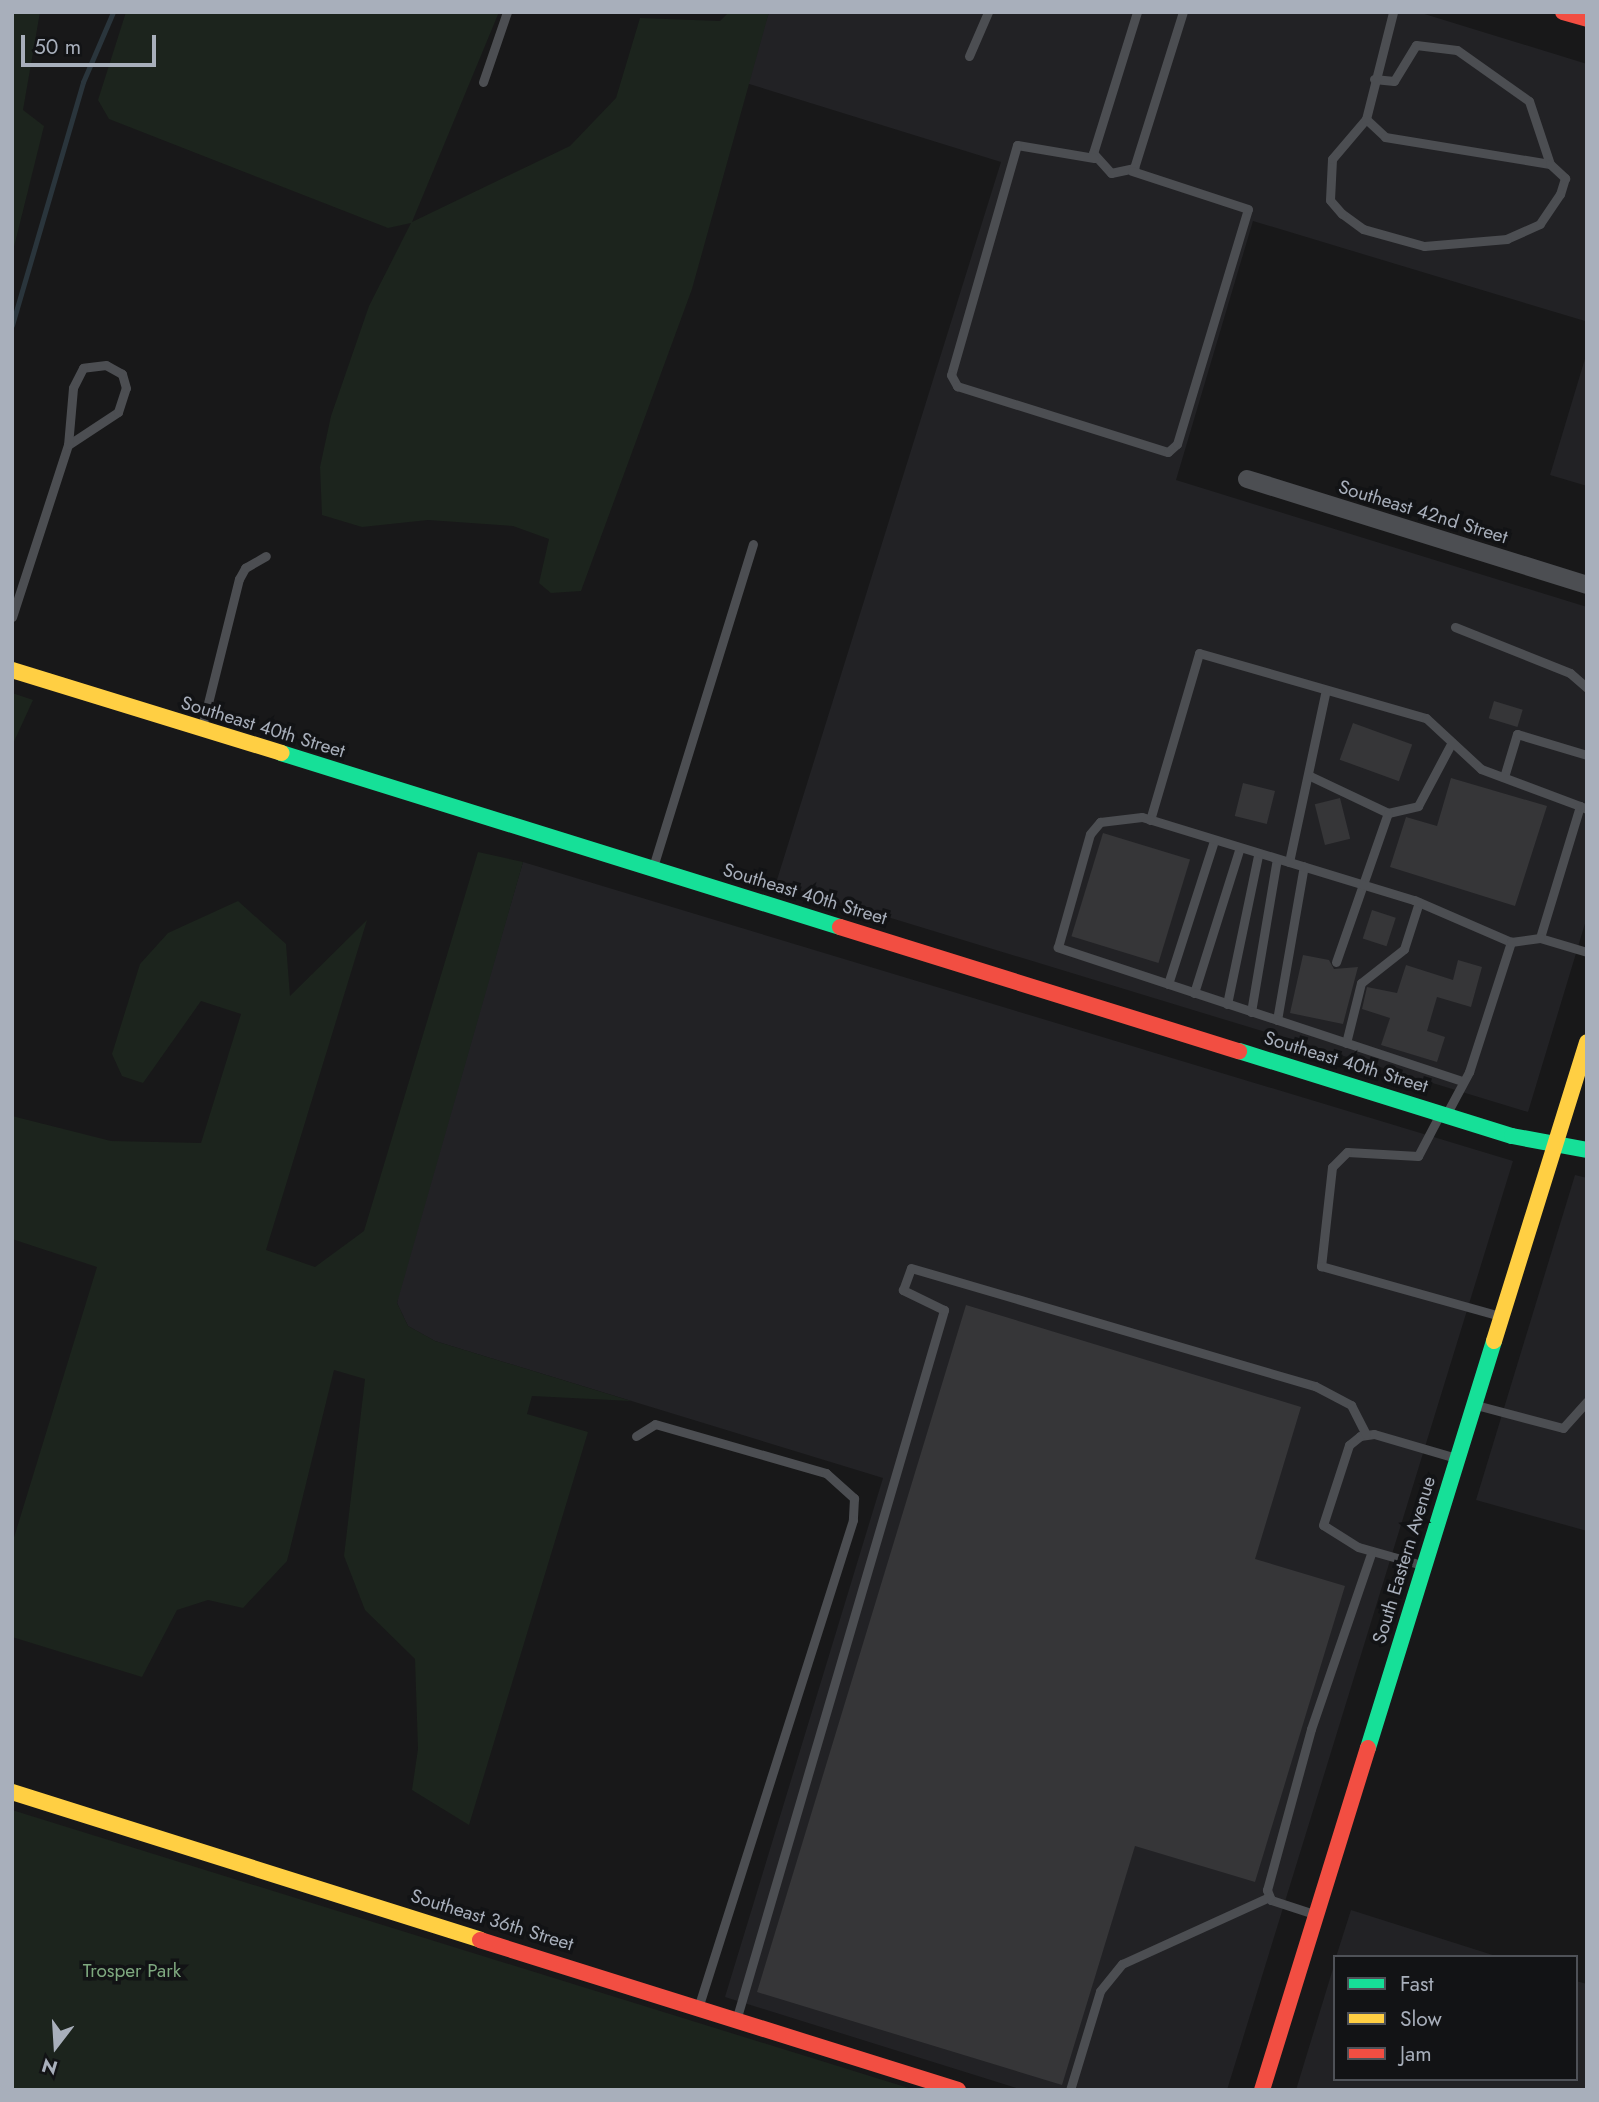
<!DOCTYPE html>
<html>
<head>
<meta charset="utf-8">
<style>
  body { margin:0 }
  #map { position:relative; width:1599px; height:2102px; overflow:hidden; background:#181819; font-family:Jost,sans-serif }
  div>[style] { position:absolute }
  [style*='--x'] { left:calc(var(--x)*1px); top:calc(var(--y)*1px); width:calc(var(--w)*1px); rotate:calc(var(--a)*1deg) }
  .built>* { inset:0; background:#222225 }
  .green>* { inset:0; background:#1c241d }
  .stream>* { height:5px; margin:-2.5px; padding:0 2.5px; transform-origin:2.5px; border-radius:2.5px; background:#2a353c }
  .building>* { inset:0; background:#363638; transform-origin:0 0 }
  .lane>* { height:9px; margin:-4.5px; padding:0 4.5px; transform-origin:4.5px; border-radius:4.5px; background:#4c4e52 }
  .street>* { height:18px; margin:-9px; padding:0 9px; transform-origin:9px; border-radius:9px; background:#4c4e52 }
  .fast>* { height:16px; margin:-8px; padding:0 8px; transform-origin:8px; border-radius:8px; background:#16e098 }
  .slow>* { height:16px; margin:-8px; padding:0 8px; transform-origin:8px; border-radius:8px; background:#ffcf43 }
  .jam>* { height:16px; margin:-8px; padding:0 8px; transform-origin:8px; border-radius:8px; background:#f24e42 }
  span { translate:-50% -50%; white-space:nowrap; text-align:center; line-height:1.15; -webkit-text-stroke:7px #121315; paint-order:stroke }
  .street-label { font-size:19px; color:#a8afbb }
  .park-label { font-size:19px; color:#7ea87f }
  .frame { position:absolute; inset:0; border:14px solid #a8afbb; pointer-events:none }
  .legend { position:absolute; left:1333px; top:1955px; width:245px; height:126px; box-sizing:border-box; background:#121315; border:2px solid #4e5157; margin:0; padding:9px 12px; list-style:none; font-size:21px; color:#a8afbb }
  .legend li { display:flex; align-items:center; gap:14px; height:35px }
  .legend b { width:35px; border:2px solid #4e5157 }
  .north { position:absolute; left:21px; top:2011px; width:70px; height:70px; -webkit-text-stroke:5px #121315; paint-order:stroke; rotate:197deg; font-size:19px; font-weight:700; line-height:28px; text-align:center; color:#a8afbb }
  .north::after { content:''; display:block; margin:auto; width:24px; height:32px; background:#a8afbb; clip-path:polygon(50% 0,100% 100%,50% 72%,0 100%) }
  .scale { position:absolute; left:21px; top:35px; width:135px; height:32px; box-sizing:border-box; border:4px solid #a8afbb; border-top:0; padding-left:9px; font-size:21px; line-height:24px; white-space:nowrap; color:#a8afbb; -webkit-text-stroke:5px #121315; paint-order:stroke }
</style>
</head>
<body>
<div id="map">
  <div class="built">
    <i style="clip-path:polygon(769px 12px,1418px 12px,1587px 64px,1585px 321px,1253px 221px,1176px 480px,1587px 607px,1587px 917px,1528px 1112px,776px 883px,1001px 162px,746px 83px)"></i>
    <i style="clip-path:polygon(1587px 352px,1587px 486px,1550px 475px)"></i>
    <i style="clip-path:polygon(523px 862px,1513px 1161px,1227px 2090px,1023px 2090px,725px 1997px,883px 1478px,435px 1341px,408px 1326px,397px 1303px,402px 1275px)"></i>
    <i style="clip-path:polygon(1575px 1175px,1587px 1178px,1587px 1531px,1476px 1500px)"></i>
    <i style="clip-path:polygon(1351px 1910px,1499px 1957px,1336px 1957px)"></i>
    <i style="clip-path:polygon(1335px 1962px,1335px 2079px,1576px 2079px,1576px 1981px,1587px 1984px,1587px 2090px,1296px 2090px)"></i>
  </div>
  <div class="green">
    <i style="clip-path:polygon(12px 12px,40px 12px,23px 110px,44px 126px,12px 255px)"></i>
    <i style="clip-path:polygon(126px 12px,499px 12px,412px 222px,570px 146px,616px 98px,640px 18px,720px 21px,729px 12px,769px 12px,692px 289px,581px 591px,551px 593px,539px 583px,549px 539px,513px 526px,428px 520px,362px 527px,322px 515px,320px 467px,331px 416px,369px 306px,411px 223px,388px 228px,109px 119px,98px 100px)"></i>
    <i style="clip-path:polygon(12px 693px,33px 700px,12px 746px)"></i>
    <i style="clip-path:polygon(478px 852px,523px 862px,397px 1303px,408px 1326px,435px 1341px,631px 1401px,532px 1396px,527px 1414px,588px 1432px,469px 1825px,412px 1790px,418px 1749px,415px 1659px,365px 1610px,344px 1556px,365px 1379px,334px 1370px,287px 1561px,243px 1608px,208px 1600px,177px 1610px,142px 1677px,12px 1637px,12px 1544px,97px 1267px,12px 1239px,12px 1116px,111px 1141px,201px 1143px,241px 1014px,201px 1001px,143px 1083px,122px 1076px,112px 1054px,140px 964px,168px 933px,238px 901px,286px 944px,290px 996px,367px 920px,266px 1250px,315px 1267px,364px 1231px)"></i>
    <i style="clip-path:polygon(12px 1810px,915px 2090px,12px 2090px)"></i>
  </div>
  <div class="stream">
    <i style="--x:12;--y:325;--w:253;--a:-73.7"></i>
    <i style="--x:83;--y:82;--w:76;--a:-66.8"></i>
  </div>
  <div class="building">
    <i style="left:1494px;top:701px;width:30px;height:18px;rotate:17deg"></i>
    <i style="left:1353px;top:723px;width:63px;height:39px;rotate:20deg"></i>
    <i style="clip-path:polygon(1451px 778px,1547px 806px,1515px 906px,1390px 867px,1406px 817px,1437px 826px)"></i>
    <i style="left:1243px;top:783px;width:33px;height:34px;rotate:14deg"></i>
    <i style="left:1340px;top:798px;width:42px;height:26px;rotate:76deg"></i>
    <i style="left:1103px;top:833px;width:91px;height:108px;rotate:17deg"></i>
    <i style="left:1372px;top:910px;width:25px;height:30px;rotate:18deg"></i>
    <i style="clip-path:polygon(1303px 955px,1329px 960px,1334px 969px,1358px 967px,1343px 1024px,1290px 1013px)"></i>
    <i style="clip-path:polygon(1458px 960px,1482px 967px,1471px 1007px,1437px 997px,1427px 1031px,1445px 1037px,1437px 1062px,1381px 1045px,1390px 1018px,1362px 1009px,1367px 987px,1397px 993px,1406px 965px,1453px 980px)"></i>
    <i style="clip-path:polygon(966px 1305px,1301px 1407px,1255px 1559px,1345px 1586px,1255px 1882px,1135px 1846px,1062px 2085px,757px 1992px)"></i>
  </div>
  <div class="lane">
    <i style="--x:1137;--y:12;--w:148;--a:107.3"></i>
    <i style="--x:1093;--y:153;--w:27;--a:48"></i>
    <i style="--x:1111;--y:173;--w:24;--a:-12"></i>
    <i style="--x:1134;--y:168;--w:164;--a:-72.6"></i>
    <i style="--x:969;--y:56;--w:48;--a:-66.6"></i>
    <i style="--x:1374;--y:79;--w:20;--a:6"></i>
    <i style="--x:1394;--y:81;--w:42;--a:-58.6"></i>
    <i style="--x:1416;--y:45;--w:41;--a:7"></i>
    <i style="--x:1457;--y:50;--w:88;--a:35.3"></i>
    <i style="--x:1529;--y:101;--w:66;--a:71.6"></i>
    <i style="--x:483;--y:82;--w:74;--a:-71.1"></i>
    <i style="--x:1366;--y:119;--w:26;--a:43"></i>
    <i style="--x:1385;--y:137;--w:167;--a:9.3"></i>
    <i style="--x:1550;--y:164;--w:21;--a:43"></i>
    <i style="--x:1565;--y:178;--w:17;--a:107"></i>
    <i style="--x:1560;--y:194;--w:36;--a:124"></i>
    <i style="--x:1540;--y:224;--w:36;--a:156"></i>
    <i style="--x:1507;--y:239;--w:83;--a:175.2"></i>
    <i style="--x:1424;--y:246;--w:63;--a:-164.4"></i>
    <i style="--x:1363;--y:229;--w:26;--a:-144"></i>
    <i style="--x:1342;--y:214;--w:18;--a:-131"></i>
    <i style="--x:1330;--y:200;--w:41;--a:-87.2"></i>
    <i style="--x:1332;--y:159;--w:52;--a:-49.6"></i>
    <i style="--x:1366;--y:119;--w:110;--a:-75.8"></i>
    <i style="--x:1094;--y:158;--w:78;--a:-170.4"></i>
    <i style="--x:1017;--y:145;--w:239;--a:106"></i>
    <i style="--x:951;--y:375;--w:13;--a:61"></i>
    <i style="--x:957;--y:386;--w:221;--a:17.4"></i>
    <i style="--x:1168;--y:452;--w:12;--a:-42"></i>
    <i style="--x:1177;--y:444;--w:245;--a:-73.2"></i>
    <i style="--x:1248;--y:209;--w:122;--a:-161.9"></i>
    <i style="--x:12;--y:617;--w:181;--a:-72"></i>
    <i style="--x:68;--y:445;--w:60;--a:-33.4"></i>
    <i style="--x:118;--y:412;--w:25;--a:-72"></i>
    <i style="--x:126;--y:388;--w:15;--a:-106"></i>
    <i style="--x:122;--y:374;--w:18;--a:-151"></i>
    <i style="--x:106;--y:365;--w:23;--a:173"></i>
    <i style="--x:83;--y:368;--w:22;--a:117"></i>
    <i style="--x:73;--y:388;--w:57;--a:95"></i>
    <i style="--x:1455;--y:627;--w:124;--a:21.8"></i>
    <i style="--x:1570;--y:673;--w:23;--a:41"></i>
    <i style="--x:202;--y:727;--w:153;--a:-76"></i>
    <i style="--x:239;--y:579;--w:13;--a:-61"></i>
    <i style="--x:245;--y:568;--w:24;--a:-30"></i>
    <i style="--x:1308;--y:775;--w:89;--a:25.4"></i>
    <i style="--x:1388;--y:813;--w:31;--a:-13"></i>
    <i style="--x:1418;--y:806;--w:72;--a:-62"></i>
    <i style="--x:1504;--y:777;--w:45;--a:-73.2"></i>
    <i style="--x:1517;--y:734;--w:73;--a:16.7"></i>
    <i style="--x:1587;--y:809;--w:8;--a:-157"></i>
    <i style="--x:1580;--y:806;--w:138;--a:106.9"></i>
    <i style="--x:1540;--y:938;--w:49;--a:16.6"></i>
    <i style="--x:1150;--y:820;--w:174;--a:-73.6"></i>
    <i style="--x:1199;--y:653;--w:236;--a:16"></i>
    <i style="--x:1426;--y:718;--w:75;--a:42.8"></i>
    <i style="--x:1481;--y:769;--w:106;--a:20.5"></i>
    <i style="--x:1289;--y:862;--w:176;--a:-77.9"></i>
    <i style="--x:653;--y:867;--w:338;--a:-72.8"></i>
    <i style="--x:1336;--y:962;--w:158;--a:-70.8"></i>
    <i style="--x:1168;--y:984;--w:150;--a:-72.2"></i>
    <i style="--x:1194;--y:993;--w:150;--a:-72.5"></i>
    <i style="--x:1227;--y:1004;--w:151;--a:-78.2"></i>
    <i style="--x:1251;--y:1012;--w:155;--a:-80.4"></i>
    <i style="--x:1277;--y:1020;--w:156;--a:-80.1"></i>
    <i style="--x:1346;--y:1043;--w:62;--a:-76"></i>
    <i style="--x:1361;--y:983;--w:55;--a:-38.3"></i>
    <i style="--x:1404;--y:949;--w:49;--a:-72.3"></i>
    <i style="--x:1462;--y:1081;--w:426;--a:-161.7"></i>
    <i style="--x:1058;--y:947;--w:117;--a:-74.2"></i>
    <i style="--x:1090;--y:834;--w:16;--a:-50"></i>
    <i style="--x:1100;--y:822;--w:42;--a:-6.8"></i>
    <i style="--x:1142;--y:817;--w:284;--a:17"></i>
    <i style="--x:1414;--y:900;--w:106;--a:23.4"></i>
    <i style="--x:1447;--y:1113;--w:47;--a:-61.8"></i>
    <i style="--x:1469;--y:1072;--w:137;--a:-72.1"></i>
    <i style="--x:1511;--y:942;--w:29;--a:-8"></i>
    <i style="--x:1439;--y:1116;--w:45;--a:117.7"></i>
    <i style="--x:1418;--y:1156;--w:71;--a:-176.8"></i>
    <i style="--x:1347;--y:1152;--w:21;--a:135"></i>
    <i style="--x:1332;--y:1167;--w:100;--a:96.3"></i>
    <i style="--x:1321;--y:1266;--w:186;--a:15.6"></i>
    <i style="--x:1476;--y:1405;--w:90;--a:14.8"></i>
    <i style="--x:1563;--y:1428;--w:36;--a:-48"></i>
    <i style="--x:636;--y:1436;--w:22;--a:-32"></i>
    <i style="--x:655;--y:1424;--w:178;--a:16"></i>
    <i style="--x:826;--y:1473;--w:38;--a:42"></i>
    <i style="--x:854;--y:1498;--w:22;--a:93"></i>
    <i style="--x:853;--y:1520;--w:509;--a:107.62"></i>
    <i style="--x:1422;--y:1565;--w:66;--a:-164.3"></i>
    <i style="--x:1358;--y:1547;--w:41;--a:-147.8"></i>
    <i style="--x:1323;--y:1525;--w:84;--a:-72"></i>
    <i style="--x:1349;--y:1445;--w:14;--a:-39"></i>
    <i style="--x:1360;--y:1436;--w:14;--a:-8"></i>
    <i style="--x:1374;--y:1434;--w:85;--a:16.3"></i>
    <i style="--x:1314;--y:1914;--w:45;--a:-162"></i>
    <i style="--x:1271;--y:1900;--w:11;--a:-112"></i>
    <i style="--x:1267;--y:1890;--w:167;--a:-74.7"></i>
    <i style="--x:1311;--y:1729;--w:188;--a:-71.1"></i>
    <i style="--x:737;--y:2017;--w:737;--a:-73.68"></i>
    <i style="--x:944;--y:1310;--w:46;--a:-154"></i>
    <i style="--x:903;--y:1290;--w:23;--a:-70"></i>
    <i style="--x:911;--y:1268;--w:421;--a:16.3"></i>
    <i style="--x:1315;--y:1386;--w:41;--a:27.8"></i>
    <i style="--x:1351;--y:1405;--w:33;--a:63"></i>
    <i style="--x:1070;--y:2090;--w:103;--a:-73.1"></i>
    <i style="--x:1100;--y:1991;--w:35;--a:-51"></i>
    <i style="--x:1122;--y:1964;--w:162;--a:-24.5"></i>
  </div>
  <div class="street">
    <i style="--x:1247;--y:479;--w:356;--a:17.3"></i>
  </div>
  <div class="fast">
    <i style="--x:281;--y:753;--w:585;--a:17.29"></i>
    <i style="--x:1239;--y:1051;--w:286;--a:17.3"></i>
    <i style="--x:1512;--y:1136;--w:76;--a:10.6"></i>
    <i style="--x:1368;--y:1748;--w:426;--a:-72.8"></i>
  </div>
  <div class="slow">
    <i style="--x:12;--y:670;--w:282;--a:17.1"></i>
    <i style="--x:1494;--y:1341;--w:313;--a:-72.7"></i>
    <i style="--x:12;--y:1792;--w:491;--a:17.5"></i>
  </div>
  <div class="jam">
    <i style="--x:1563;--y:12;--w:25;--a:16"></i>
    <i style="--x:840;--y:927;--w:418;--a:17.3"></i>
    <i style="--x:480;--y:1940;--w:501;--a:17.42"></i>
    <i style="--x:1262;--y:2090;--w:358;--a:-72.8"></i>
  </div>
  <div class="street-label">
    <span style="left:1423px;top:512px;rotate:17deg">Southeast 42nd Street</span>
    <span style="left:263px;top:727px;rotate:17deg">Southeast 40th Street</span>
    <span style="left:805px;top:894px;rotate:17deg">Southeast 40th Street</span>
    <span style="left:1346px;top:1062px;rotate:17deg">Southeast 40th Street</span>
    <span style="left:1404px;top:1560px;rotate:-73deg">South Eastern Avenue</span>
    <span style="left:492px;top:1920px;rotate:17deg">Southeast 36th Street</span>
  </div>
  <div class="park-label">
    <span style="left:132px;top:1971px">Trosper Park</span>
  </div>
  <div class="frame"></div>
  <ul class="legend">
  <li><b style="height:9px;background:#16e098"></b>Fast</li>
  <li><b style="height:9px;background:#ffcf43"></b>Slow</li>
  <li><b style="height:9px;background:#f24e42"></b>Jam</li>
  </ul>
  <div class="north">N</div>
  <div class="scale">50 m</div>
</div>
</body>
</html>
